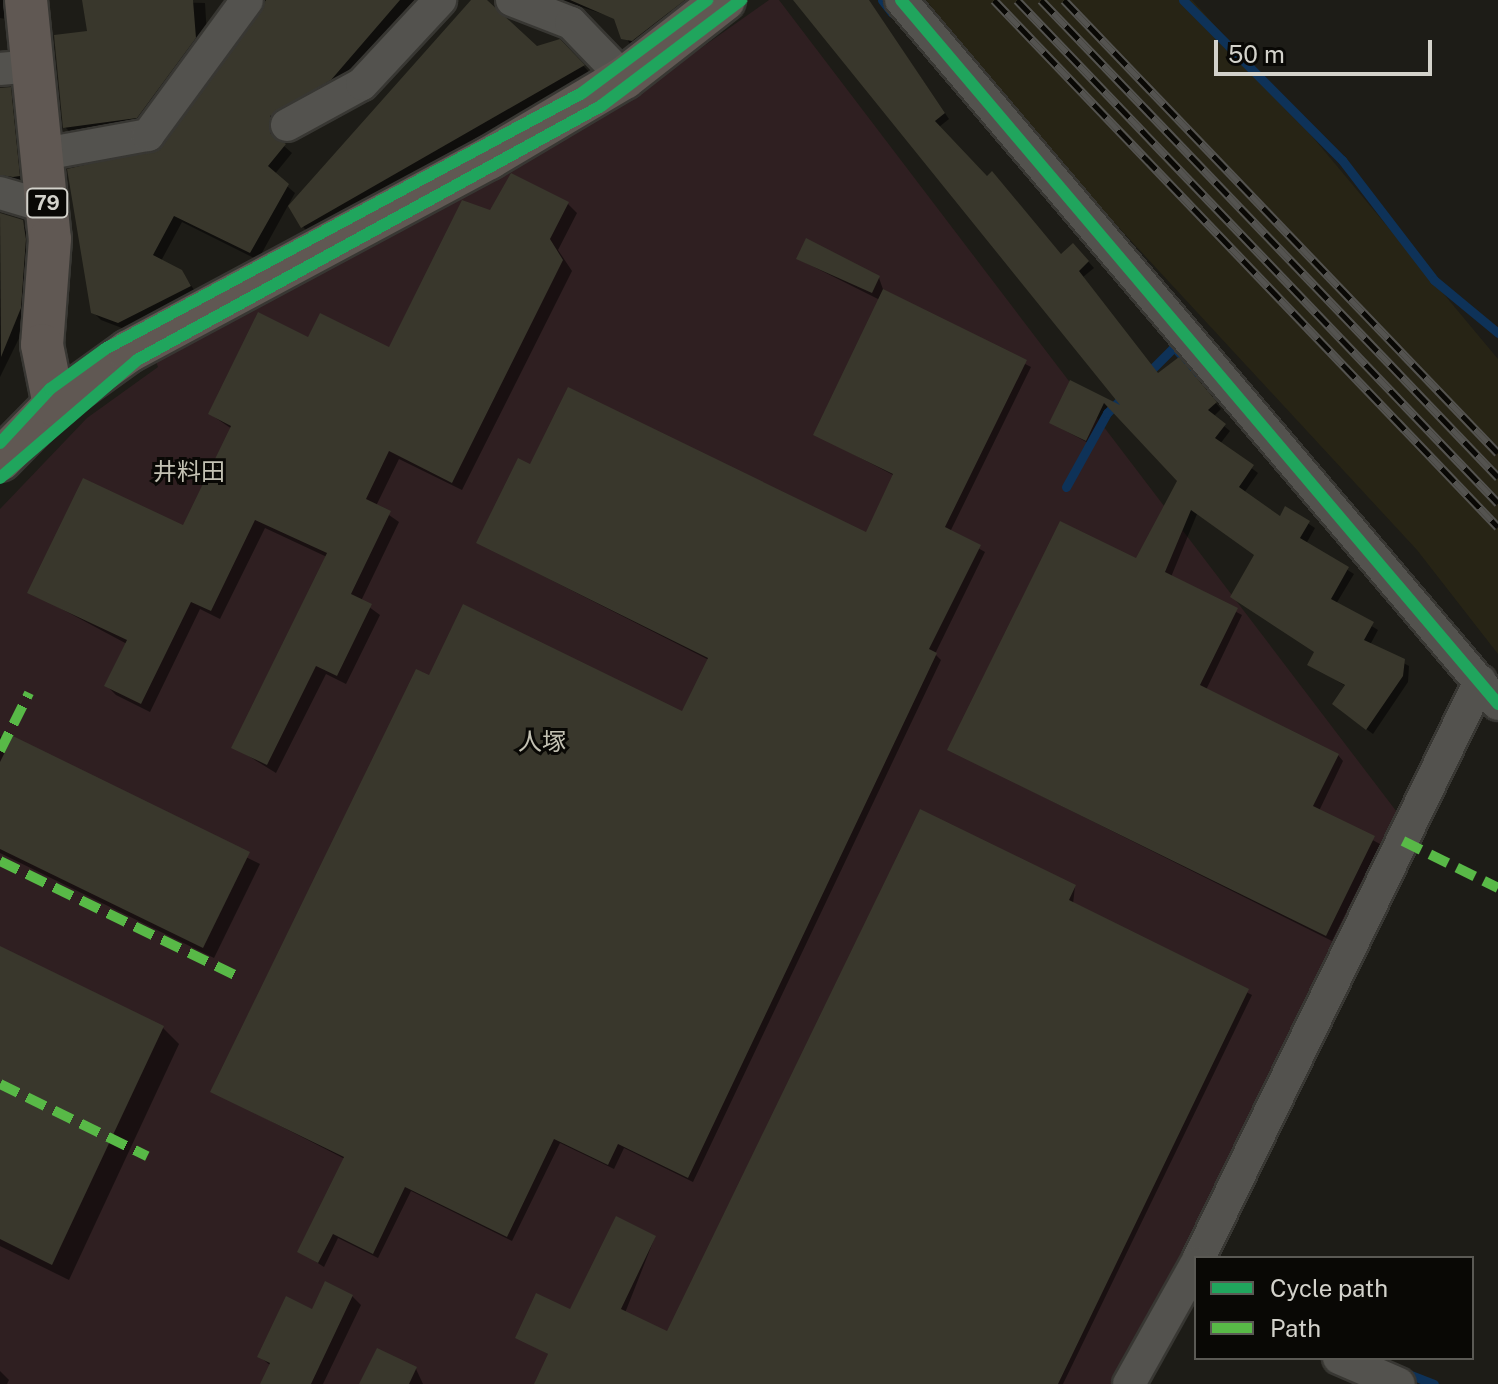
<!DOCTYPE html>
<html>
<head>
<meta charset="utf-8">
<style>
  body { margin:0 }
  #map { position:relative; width:1498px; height:1384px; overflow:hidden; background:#1d1c17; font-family:"Public Sans","Noto Sans JP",sans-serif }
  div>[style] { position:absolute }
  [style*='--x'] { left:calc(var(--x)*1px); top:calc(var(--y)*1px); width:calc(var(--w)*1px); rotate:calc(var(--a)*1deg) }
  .industrial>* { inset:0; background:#2f1f21 }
  .built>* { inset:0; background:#272415 }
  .shadow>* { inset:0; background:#0007 }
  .stream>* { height:9px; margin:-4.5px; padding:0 4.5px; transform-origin:4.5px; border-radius:4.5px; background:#0e3258 }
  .building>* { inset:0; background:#39372c }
  .roads { filter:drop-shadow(2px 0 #383733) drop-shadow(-2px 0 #383733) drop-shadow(0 2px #383733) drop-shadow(0 -2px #383733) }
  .minor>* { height:32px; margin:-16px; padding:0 16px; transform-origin:16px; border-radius:16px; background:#53524e }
  .major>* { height:42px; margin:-21px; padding:0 21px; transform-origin:21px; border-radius:21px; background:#605853 }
  .rail>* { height:9px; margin-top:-4.5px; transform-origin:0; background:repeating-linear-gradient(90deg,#090805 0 18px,#545350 0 36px); box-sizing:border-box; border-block:2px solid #545350 }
  .quiet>* { height:10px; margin-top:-5px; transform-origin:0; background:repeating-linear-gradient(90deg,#58b947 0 20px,transparent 0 30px) }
  .cycleway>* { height:12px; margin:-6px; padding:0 6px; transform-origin:6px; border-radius:6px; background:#20a55d }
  span { translate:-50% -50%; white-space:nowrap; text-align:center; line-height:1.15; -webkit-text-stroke:6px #090805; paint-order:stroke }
  .shield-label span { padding:2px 6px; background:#090805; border:2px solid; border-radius:6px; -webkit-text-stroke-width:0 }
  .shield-label { font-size:20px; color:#d3d2cb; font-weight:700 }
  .neighbourhood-label { font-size:24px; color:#c3c1b3 }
  .legend { position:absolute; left:1194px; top:1256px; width:280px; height:104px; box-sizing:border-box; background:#090805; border:2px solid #5a5954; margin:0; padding:10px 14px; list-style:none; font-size:24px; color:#d3d2cb }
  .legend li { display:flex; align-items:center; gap:16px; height:40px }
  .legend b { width:40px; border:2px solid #5a5954 }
  .scale { position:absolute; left:1214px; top:40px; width:218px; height:36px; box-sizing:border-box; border:4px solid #d3d2cb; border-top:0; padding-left:10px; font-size:24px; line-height:28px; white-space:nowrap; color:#d3d2cb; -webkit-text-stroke:6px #090805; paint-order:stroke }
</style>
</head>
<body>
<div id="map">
  <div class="industrial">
    <i style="clip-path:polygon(769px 0,779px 0,1403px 820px,1117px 1384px,0 1384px,0 509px,87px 418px,158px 367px,155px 359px,650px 84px)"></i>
  </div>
  <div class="built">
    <i style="clip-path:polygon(926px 0,1192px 0,1281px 99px,1498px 359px,1498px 654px,1417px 550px,1035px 137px)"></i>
  </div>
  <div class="shadow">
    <i style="clip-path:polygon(0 0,10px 0,12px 20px,0 18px)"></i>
    <i style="clip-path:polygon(84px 0,205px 3px,208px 51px,150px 130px,78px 140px,65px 127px,89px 33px)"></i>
    <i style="clip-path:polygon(263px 0,419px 0,338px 87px,278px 122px,277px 140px,292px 153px,274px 175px,295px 193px,258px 260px,182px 222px,161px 261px,181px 271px,197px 294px,127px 330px,101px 320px,93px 312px,164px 148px,265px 11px)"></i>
    <i style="clip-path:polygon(474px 0,484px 0,536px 48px,560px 41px,591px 74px,311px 235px,303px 227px)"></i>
    <i style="clip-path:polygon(560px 0,663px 0,678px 20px,631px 46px,615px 18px)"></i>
    <i style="clip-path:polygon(799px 0,868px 0,949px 119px,939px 127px,1062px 256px,1079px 251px,1094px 268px,1083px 277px,1158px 375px,1184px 366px,1221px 409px,1213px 417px,1230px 431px,1220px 444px,1258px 473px,1244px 493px,1280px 519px,1286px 509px,1315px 528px,1306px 544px,1354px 574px,1336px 604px,1378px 630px,1370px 645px,1409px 666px,1408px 682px,1373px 734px,1340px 710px,1347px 687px,1310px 664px,1316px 653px,1256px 555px,1197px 514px,1171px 577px,1242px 615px,1206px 690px,1338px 755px,1343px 761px,1319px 811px,1380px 844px,1332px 941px,950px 750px,1137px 561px,1179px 481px,1110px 407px,1092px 445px,1051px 423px,1071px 383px,1127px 411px)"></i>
    <i style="clip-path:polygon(0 89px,19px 98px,27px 184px,0 189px)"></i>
    <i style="clip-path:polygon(568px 204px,577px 213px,558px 250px,572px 271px,462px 490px,399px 459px,376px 506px,399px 522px,361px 601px,380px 615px,346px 684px,326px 674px,276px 773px,234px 747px,327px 557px,265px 528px,220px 619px,200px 609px,150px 712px,116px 695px,107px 686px,127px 644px,30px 592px,184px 528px,232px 429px,210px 414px,309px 339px,390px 350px,491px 212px)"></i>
    <i style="clip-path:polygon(0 215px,32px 231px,29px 318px,0 377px)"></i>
    <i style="clip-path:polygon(798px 259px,879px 278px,884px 292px,1031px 367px,950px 532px,985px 552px,935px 654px,941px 660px,693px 1182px,624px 1148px,614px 1169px,560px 1143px,512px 1241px,411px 1191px,378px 1258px,338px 1238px,324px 1267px,299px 1251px,345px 1159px,212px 1091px,429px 678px,683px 714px,709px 660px,478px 543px,531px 467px,866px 535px,895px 476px,815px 434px,880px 300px)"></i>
    <i style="clip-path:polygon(0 736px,260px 864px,214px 958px,0 853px)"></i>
    <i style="clip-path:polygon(1075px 886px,1073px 904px,1252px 995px,1063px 1384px,536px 1384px,550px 1355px,518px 1338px,571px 1311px,655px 1237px,625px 1313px,668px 1333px)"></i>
    <i style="clip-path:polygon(0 948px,162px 1027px,179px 1044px,69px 1280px,0 1246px)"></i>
    <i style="clip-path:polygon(352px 1296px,361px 1305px,323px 1384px,266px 1384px,271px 1366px,259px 1356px,313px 1311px)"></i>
    <i style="clip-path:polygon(416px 1369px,423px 1384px,361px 1384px)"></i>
    <i style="clip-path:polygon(0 1371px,9px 1380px,7px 1384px,0 1384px)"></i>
  </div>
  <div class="stream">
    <i style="--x:882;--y:0;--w:16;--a:52"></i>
    <i style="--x:1183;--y:0;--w:226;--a:45.2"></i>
    <i style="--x:1342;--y:160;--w:151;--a:52.5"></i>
    <i style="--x:1434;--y:280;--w:83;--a:39.6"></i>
    <i style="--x:1145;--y:376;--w:41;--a:-45"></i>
    <i style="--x:1174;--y:347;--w:36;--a:48"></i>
    <i style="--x:1066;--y:487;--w:85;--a:-61"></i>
    <i style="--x:1107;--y:413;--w:27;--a:-45"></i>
    <i style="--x:1403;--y:1372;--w:33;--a:21"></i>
  </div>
  <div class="building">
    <i style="clip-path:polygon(82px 0,193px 0,196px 38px,137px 118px,63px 128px,54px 35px,87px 31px)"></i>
    <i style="clip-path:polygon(266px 0,400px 0,331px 80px,270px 116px,270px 133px,286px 144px,268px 166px,289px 184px,250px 253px,174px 216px,153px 255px,182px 270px,191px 286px,118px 323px,91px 313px,67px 169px,162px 147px)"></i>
    <i style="clip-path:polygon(471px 0,487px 0,537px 46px,560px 39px,585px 65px,301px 228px,288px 206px)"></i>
    <i style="clip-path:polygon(570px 0,685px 0,632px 41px,621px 39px,614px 19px)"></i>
    <i style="clip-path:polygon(793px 0,869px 0,945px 113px,935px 121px,987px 176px,992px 171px,1061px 254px,1073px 243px,1089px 261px,1079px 271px,1158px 373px,1179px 357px,1217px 402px,1208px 410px,1226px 424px,1215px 438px,1254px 465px,1239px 487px,1280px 516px,1285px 506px,1310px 521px,1300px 538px,1349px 567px,1331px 599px,1374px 622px,1364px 640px,1405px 659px,1403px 676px,1366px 730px,1332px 704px,1345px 685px,1307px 665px,1314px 652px,1230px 597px,1254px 555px,1191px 510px,1165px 572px,1238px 608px,1200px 685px,1339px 754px,1313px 806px,1375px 836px,1326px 936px,947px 750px,1060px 521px,1136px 558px,1177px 481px,1104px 403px,1086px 441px,1049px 423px,1070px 380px,1120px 405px)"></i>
    <i style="clip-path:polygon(11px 87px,20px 176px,13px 177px,0 175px,0 88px)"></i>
    <i style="clip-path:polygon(511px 173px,569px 202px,550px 239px,563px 260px,452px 483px,389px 451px,366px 499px,391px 511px,351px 594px,372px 604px,337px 676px,316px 666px,267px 765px,231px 748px,327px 553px,255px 520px,211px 611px,191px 602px,141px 704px,104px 686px,127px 640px,27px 593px,83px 478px,183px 525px,231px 426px,208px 414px,258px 312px,308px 337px,320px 313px,389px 347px,462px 200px,490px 210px)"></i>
    <i style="clip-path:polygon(0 213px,23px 220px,26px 239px,21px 308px,1px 357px)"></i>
    <i style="clip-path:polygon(806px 238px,880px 276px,872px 293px,796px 259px)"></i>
    <i style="clip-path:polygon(883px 289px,1027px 360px,945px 527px,981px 545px,929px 649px,937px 653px,688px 1178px,618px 1144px,608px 1165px,554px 1139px,507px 1237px,405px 1187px,373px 1254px,333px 1234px,318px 1263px,297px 1252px,344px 1157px,210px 1092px,416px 669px,429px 675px,463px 604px,682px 711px,708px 658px,476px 543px,518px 458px,530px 464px,568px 387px,866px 532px,893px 474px,813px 435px)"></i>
    <i style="clip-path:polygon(13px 736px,250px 852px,203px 948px,0 849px,0 762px)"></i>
    <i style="clip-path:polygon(920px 809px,1076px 885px,1069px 900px,1249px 989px,1058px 1384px,534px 1384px,548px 1354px,515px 1338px,536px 1293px,570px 1309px,616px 1216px,656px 1236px,621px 1309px,667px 1331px)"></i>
    <i style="clip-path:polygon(0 946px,164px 1026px,52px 1265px,0 1239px)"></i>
    <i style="clip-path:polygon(325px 1281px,353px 1295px,311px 1384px,260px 1384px,270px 1363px,257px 1357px,286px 1296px,312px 1309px)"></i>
    <i style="clip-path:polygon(377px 1348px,417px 1367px,409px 1384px,359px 1384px)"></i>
  </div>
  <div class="roads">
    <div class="minor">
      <i style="--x:512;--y:0;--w:63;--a:21.3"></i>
      <i style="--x:571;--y:23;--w:76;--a:46.1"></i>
      <i style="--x:901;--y:0;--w:923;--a:49.7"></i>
      <i style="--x:0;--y:69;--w:34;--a:-5"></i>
      <i style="--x:287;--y:125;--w:85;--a:-28.7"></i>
      <i style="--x:362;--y:84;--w:115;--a:-47.1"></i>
      <i style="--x:44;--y:154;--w:106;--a:-10.4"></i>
      <i style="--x:148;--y:135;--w:167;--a:-53.7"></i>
      <i style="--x:0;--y:193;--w:50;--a:16.3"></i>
      <i style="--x:1199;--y:1258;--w:642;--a:-64.03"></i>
      <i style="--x:1339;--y:1358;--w:65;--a:23.4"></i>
      <i style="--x:1129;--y:1384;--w:137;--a:-60.8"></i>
    </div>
    <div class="major">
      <i style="--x:26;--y:0;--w:240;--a:84.3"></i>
      <i style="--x:50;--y:239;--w:106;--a:94.3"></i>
      <i style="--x:42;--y:345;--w:61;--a:78.7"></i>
      <i style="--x:0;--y:460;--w:77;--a:-45.5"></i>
      <i style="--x:54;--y:405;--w:92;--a:-35.8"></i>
      <i style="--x:129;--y:351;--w:408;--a:-28.2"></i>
      <i style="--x:489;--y:158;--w:157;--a:-30.7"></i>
      <i style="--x:624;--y:78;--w:127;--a:-38"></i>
    </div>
  </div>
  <div class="rail">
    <i style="--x:994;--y:0;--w:729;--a:46.28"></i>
    <i style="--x:1017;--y:0;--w:696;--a:46.28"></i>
    <i style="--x:1041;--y:0;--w:661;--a:46.23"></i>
    <i style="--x:1064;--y:0;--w:627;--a:46.23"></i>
  </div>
  <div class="quiet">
    <i style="--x:0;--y:751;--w:65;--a:-63.4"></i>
    <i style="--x:1403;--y:841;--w:106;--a:26.3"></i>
    <i style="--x:0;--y:861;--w:261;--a:25.9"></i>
    <i style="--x:0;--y:1084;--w:164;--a:26.1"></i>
  </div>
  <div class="cycleway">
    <i style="--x:901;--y:0;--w:923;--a:49.7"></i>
    <i style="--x:0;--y:443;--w:74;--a:-47.2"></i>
    <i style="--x:50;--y:389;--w:68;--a:-36"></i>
    <i style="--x:105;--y:349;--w:541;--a:-28.22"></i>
    <i style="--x:582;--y:93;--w:156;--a:-36.6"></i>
    <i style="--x:0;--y:478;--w:181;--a:-40.7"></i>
    <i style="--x:137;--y:360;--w:529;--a:-28.7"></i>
    <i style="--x:601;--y:106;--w:176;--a:-37.1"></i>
  </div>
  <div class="shield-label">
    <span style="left:47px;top:203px">79</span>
  </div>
  <div class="neighbourhood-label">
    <span style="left:189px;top:472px">井料田</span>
    <span style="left:542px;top:742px">人塚</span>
  </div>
  <ul class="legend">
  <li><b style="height:10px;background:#20a55d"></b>Cycle path</li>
  <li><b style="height:10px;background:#58b947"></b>Path</li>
  </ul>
  <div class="scale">50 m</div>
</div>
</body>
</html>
